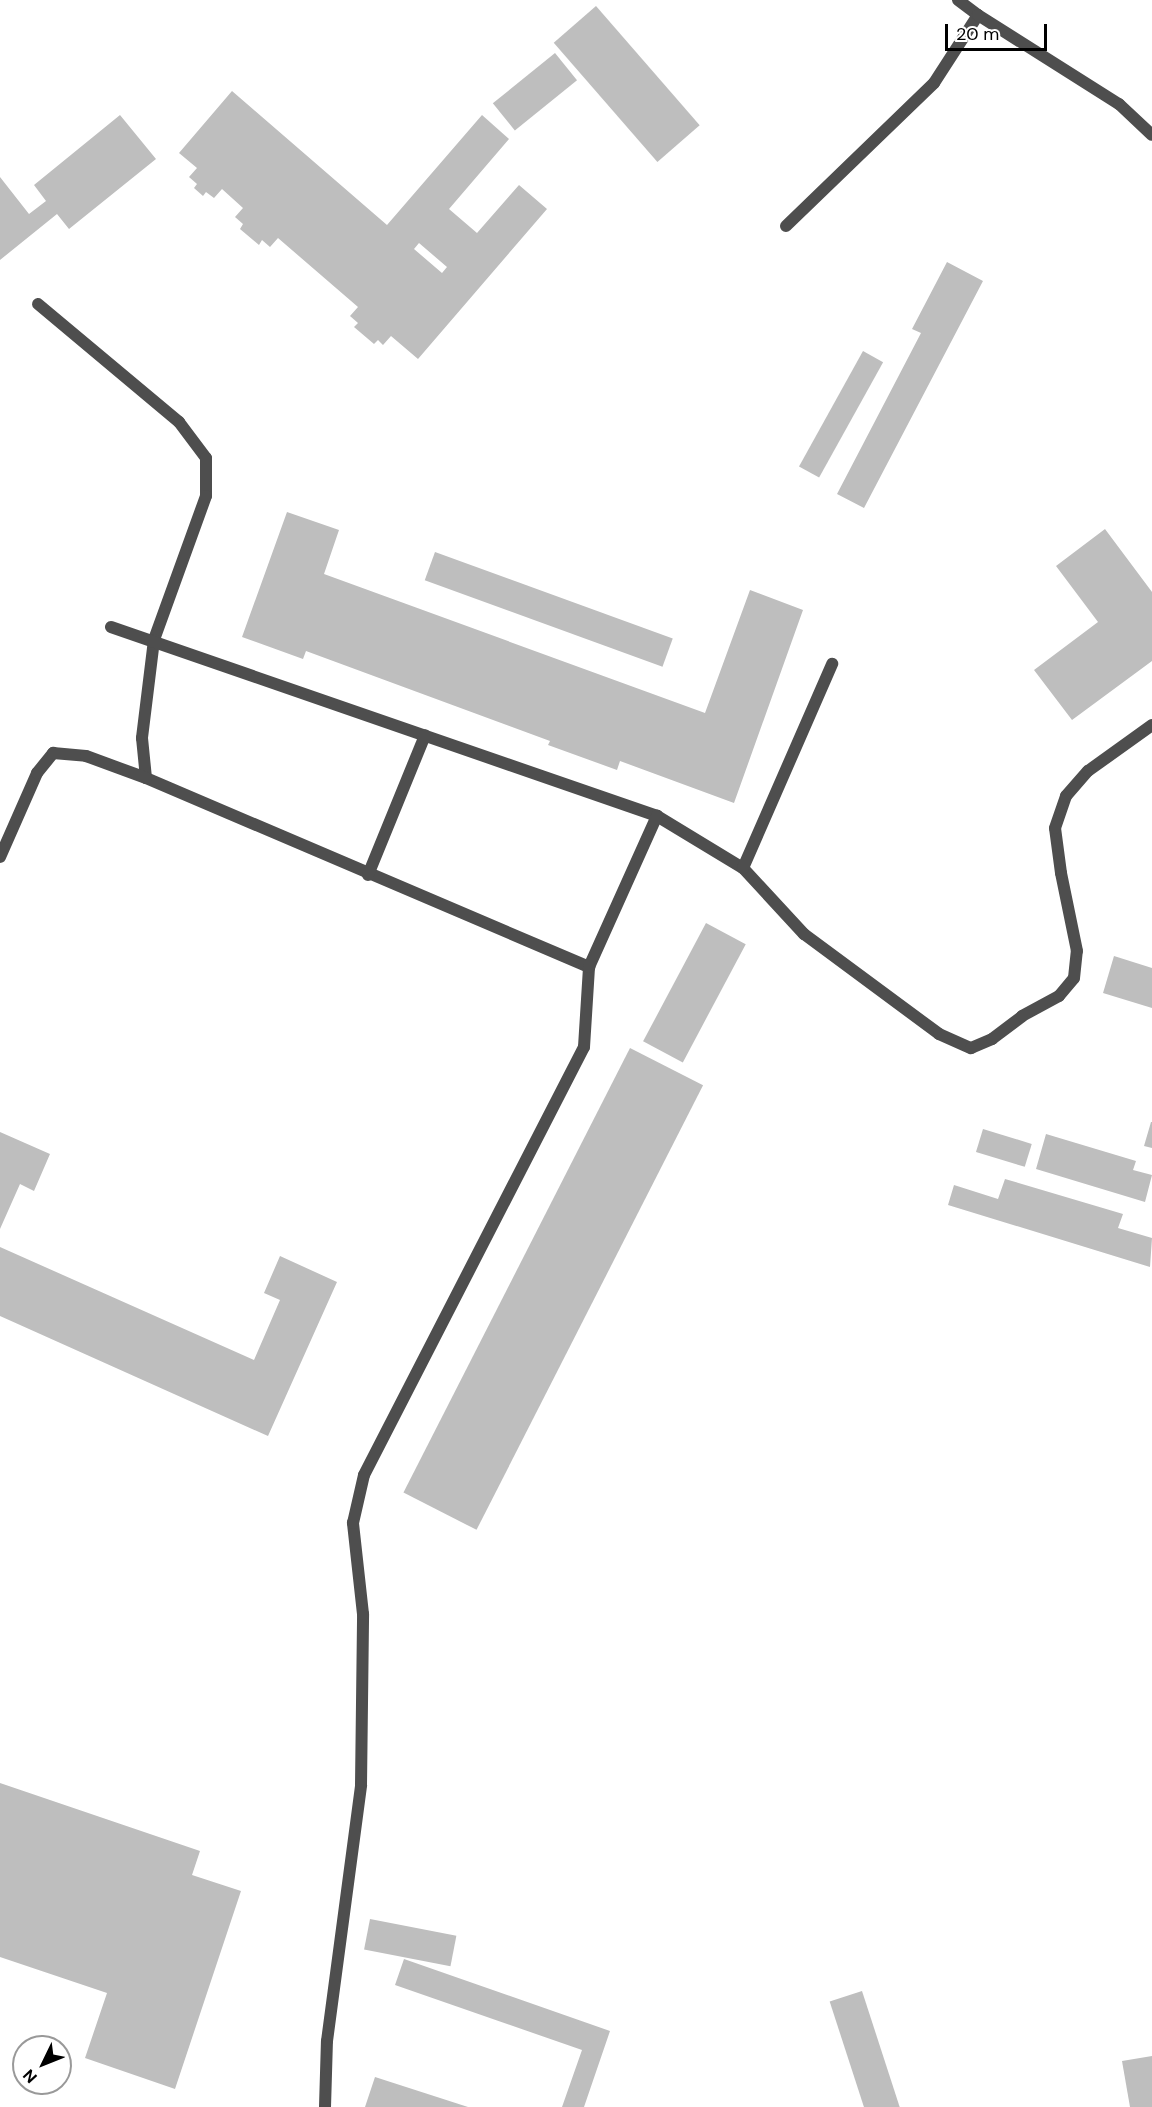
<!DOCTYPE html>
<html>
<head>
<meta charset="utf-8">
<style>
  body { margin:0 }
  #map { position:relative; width:1152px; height:2107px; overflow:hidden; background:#fff; font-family:"DM Sans",sans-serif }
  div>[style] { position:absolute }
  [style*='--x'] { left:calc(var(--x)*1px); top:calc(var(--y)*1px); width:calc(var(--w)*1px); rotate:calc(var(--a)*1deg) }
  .building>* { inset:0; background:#bebebe; transform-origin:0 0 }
  .lane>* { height:12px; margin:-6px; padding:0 6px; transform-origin:6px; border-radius:6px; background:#4e4e4e }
  .street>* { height:12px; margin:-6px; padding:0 6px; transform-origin:6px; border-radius:6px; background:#4e4e4e }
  span { translate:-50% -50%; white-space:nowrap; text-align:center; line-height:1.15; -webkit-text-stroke:4.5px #fff; paint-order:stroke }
  .north { position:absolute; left:12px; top:2035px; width:60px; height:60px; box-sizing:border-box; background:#fff; border:2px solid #999; border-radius:50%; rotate:227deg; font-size:16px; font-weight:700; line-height:24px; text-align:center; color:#000 }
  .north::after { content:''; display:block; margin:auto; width:21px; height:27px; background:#000; clip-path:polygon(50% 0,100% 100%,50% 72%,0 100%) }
  .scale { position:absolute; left:945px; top:24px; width:102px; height:27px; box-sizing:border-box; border:3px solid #000; border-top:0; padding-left:8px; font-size:18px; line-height:21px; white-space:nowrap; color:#000; -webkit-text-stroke:4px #fff; paint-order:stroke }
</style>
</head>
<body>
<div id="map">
  <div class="building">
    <i style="left:596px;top:6px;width:158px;height:56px;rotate:49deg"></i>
    <i style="left:555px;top:53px;width:35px;height:80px;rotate:51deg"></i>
    <i style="clip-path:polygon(evenodd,232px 91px,387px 225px,482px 115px,509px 139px,449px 209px,477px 233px,519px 185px,547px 209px,418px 359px,391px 336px,383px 345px,378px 340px,374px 344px,354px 327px,358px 323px,350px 316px,358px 307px,278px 238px,270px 247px,262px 240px,259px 245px,240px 229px,243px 224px,235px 217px,243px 208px,222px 189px,214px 198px,206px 192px,203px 196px,194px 188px,197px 184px,189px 177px,197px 168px,179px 153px,232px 91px,419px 243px,447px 267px,442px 273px,414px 249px,419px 243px)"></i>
    <i style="clip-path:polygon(120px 115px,156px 159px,69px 229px,57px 214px,0 260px,0 177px,29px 214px,46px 201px,34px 185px)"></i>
    <i style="clip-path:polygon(947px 262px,983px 281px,864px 508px,837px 494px,921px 333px,912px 329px)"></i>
    <i style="left:863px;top:351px;width:23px;height:132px;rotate:29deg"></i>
    <i style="clip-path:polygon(287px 512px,339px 530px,324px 574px,705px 713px,750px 590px,803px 610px,734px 803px,620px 761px,617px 770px,548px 745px,550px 741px,306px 651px,303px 659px,242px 637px)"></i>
    <i style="clip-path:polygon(1105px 529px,1152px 592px,1152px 661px,1072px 720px,1034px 670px,1098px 622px,1056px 566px)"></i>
    <i style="left:435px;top:552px;width:253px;height:30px;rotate:20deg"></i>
    <i style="left:706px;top:923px;width:45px;height:134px;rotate:28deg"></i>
    <i style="clip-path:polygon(1114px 956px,1152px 968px,1152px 1008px,1103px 993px)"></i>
    <i style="left:630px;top:1048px;width:82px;height:499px;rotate:27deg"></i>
    <i style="clip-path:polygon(1151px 1122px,1152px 1122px,1152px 1148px,1144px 1146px)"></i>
    <i style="left:983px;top:1129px;width:51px;height:24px;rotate:17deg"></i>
    <i style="clip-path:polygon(0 1132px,50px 1154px,34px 1191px,20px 1184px,0 1229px)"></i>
    <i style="clip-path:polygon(1046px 1134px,1136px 1161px,1133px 1170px,1152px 1175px,1145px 1202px,1036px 1169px)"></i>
    <i style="clip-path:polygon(1005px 1179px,1123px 1214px,1118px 1228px,1152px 1238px,1150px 1267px,948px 1205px,954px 1185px,998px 1199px)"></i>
    <i style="clip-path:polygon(0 1247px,254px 1360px,280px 1300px,264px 1293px,280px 1256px,337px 1282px,268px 1436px,0 1316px)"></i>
    <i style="clip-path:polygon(0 1783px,200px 1851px,192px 1875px,241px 1891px,175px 2089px,85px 2058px,107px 1993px,0 1957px)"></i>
    <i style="left:370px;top:1919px;width:88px;height:31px;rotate:11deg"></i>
    <i style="clip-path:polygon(404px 1959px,610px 2031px,584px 2107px,562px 2107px,582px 2050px,395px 1985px)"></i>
    <i style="left:862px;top:1991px;width:122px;height:34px;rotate:72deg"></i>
    <i style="clip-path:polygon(1152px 2056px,1152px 2107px,1130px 2107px,1122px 2061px)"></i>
    <i style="clip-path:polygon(375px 2077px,468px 2107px,365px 2107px)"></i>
  </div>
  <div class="lane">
    <i style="--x:958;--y:0;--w:25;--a:37"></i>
    <i style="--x:786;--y:226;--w:206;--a:-44"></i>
    <i style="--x:934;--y:83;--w:81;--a:-57.1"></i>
    <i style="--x:978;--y:15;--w:167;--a:32.3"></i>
    <i style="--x:1119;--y:104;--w:45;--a:43.2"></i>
    <i style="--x:38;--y:304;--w:184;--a:39.9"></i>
    <i style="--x:179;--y:422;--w:45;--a:53.1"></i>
    <i style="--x:206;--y:458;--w:38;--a:90"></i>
    <i style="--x:206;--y:496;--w:153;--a:109.9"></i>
    <i style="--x:154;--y:640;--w:99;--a:97"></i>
    <i style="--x:142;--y:738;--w:40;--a:84.3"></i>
    <i style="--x:146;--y:778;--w:482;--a:23.1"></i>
    <i style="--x:111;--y:627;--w:578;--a:19.09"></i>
    <i style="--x:657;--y:816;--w:100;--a:31.2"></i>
    <i style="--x:743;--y:868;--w:90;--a:47.3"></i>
    <i style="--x:804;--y:934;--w:168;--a:36.5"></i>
    <i style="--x:939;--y:1034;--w:35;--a:24"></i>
    <i style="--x:971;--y:1048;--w:23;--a:-23"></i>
    <i style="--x:992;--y:1039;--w:38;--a:-37"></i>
    <i style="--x:1022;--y:1016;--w:42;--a:-28.4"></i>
    <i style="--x:1059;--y:996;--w:23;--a:-50"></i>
    <i style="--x:1074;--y:978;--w:27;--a:-84"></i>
    <i style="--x:1077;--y:951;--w:80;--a:-101.6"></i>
    <i style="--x:1061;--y:873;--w:45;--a:-97.6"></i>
    <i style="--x:1055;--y:828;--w:34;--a:-71"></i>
    <i style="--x:1066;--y:796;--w:33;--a:-49"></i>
    <i style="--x:1088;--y:771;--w:79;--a:-35.7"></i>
    <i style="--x:743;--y:868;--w:223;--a:-66.4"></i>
    <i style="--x:368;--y:875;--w:151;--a:-67.8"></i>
    <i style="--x:325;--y:2107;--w:66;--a:-88.3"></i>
    <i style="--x:327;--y:2041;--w:258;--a:-82.4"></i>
    <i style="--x:361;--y:1785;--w:171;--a:-89.3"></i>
    <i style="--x:363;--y:1614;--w:92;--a:-96.3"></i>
    <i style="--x:353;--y:1523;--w:49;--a:-77.1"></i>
    <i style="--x:364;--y:1475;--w:481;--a:-62.8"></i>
    <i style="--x:584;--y:1047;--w:80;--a:-86.4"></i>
    <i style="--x:589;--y:967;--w:166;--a:-65.8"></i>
  </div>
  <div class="street">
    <i style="--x:0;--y:857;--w:92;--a:-66.2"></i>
    <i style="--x:37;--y:773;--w:26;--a:-51"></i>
    <i style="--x:53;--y:753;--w:33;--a:5"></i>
    <i style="--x:86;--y:756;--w:64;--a:20.1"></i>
  </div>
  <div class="north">N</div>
  <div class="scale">20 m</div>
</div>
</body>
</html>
